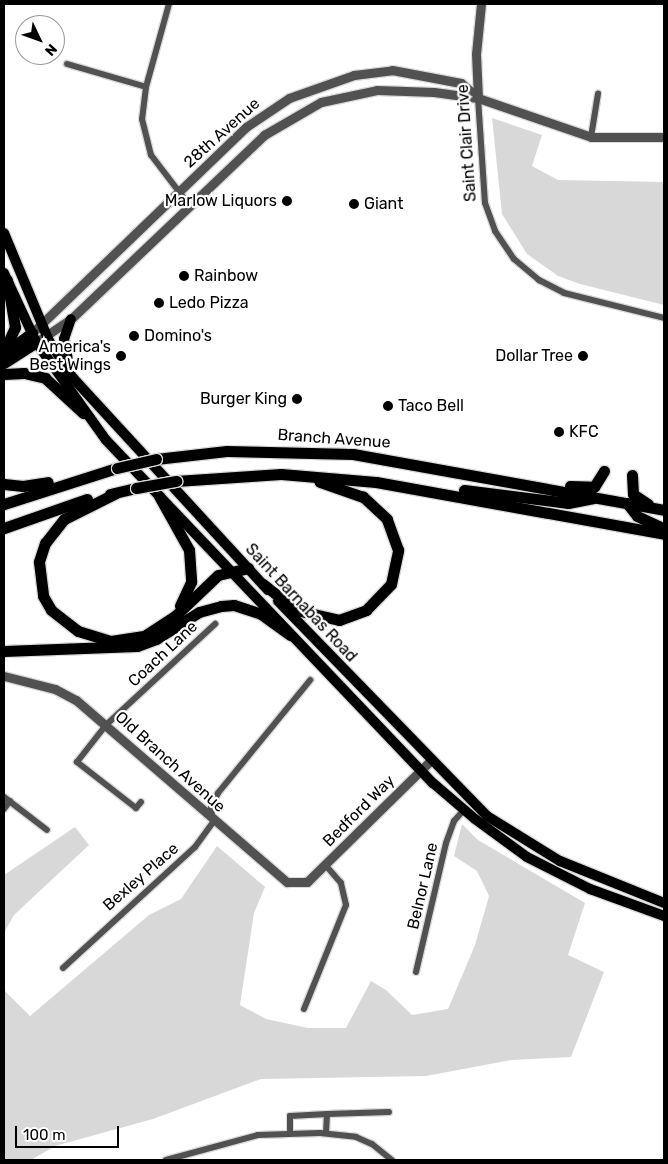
<!DOCTYPE html>
<html>
<head>
<meta charset="utf-8">
<style>
  body { margin:0 }
  #map { position:relative; width:668px; height:1164px; overflow:hidden; background:#fff; font-family:Rubik,sans-serif }
  div>[style] { position:absolute }
  [style*='--x'] { left:calc(var(--x)*1px); top:calc(var(--y)*1px); width:calc(var(--w)*1px); rotate:calc(var(--a)*1deg) }
  .green>* { inset:0; background:#d8d8d8 }
  .roads { filter:drop-shadow(1px 0 #dbdbdb) drop-shadow(-1px 0 #dbdbdb) drop-shadow(0 1px #dbdbdb) drop-shadow(0 -1px #dbdbdb) }
  .minor>* { height:6px; margin:-3px; padding:0 3px; transform-origin:3px; border-radius:3px; background:#515151 }
  .tertiary>* { height:9px; margin:-4.5px; padding:0 4.5px; transform-origin:4.5px; border-radius:4.5px; background:#515151 }
  .primary>* { height:10px; margin:-5px; padding:0 5px; transform-origin:5px; border-radius:5px; background:#000 }
  .trunk>* { height:11px; margin:-5.5px; padding:0 5.5px; transform-origin:5.5px; border-radius:5.5px; background:#000 }
  .bridges { filter:drop-shadow(1px 0 #dbdbdb) drop-shadow(-1px 0 #dbdbdb) drop-shadow(0 1px #dbdbdb) drop-shadow(0 -1px #dbdbdb) }
  .trunk-bridge>* { height:11px; margin:-5.5px; padding:0 5.5px; transform-origin:5.5px; border-radius:5.5px; background:#000 }
  .dots>* { width:14px; height:14px; translate:-50% -50%; box-sizing:border-box; border:2px solid #fff; border-radius:50% }
  span { translate:-50% -50%; white-space:nowrap; text-align:center; line-height:1.15; -webkit-text-stroke:4.5px #fff; paint-order:stroke }
  .street-label { font-size:16px; color:#000 }
  .poi-label { font-size:16px; color:#000 }
  .right { translate:-100% -50%; text-align:right }
  .left { translate:0 -50%; text-align:left }
  .frame { position:absolute; inset:0; border:5px solid #000; pointer-events:none }
  .north { position:absolute; left:15px; top:15px; width:50px; height:50px; box-sizing:border-box; background:#fff; border:1px solid #999; border-radius:50%; rotate:132deg; font-size:14px; font-weight:700; line-height:20px; text-align:center; color:#000 }
  .north::after { content:''; display:block; margin:auto; width:18px; height:22px; background:#000; clip-path:polygon(50% 0,100% 100%,50% 72%,0 100%) }
  .scale { position:absolute; left:15px; top:1126px; width:104px; height:22px; box-sizing:border-box; border:2px solid #000; border-top:0; padding-left:6px; font-size:15px; line-height:18px; white-space:nowrap; color:#000; -webkit-text-stroke:4px #fff; paint-order:stroke }
</style>
</head>
<body>
<div id="map">
  <div class="green">
    <i style="clip-path:polygon(492px 118px,542px 135px,532px 166px,558px 180px,664px 182px,664px 305px,580px 284px,558px 276px,527px 254px,502px 214px)"></i>
    <i style="clip-path:polygon(462px 824px,478px 840px,585px 903px,568px 955px,604px 972px,571px 1057px,512px 1060px,426px 1076px,261px 1079px,153px 1119px,55px 1146px,31px 1160px,4px 1160px,4px 990px,30px 1016px,149px 915px,181px 899px,217px 846px,265px 887px,254px 913px,240px 1005px,266px 1019px,308px 1028px,346px 1028px,371px 981px,386px 990px,412px 1015px,448px 1009px,475px 945px,489px 896px,477px 871px,454px 856px)"></i>
    <i style="clip-path:polygon(75px 827px,89px 845px,14px 915px,4px 933px,4px 875px)"></i>
  </div>
  <div class="roads">
    <div class="minor">
      <i style="--x:169;--y:4;--w:86;--a:105.5"></i>
      <i style="--x:146;--y:87;--w:32;--a:97"></i>
      <i style="--x:142;--y:119;--w:37;--a:76"></i>
      <i style="--x:151;--y:155;--w:64;--a:52.6"></i>
      <i style="--x:67;--y:64;--w:82;--a:16.2"></i>
      <i style="--x:478;--y:98;--w:105;--a:86.2"></i>
      <i style="--x:485;--y:203;--w:30;--a:70"></i>
      <i style="--x:495;--y:231;--w:34;--a:56"></i>
      <i style="--x:514;--y:259;--w:33;--a:40"></i>
      <i style="--x:539;--y:280;--w:28;--a:27"></i>
      <i style="--x:564;--y:293;--w:103;--a:14"></i>
      <i style="--x:591;--y:137;--w:44;--a:-80.8"></i>
      <i style="--x:4;--y:797;--w:54;--a:37.5"></i>
      <i style="--x:141;--y:802;--w:8;--a:130"></i>
      <i style="--x:136;--y:808;--w:75;--a:-142.1"></i>
      <i style="--x:77;--y:762;--w:47;--a:-51.9"></i>
      <i style="--x:106;--y:725;--w:149;--a:-42.8"></i>
      <i style="--x:4;--y:809;--w:10;--a:-53"></i>
      <i style="--x:63;--y:968;--w:179;--a:-42.5"></i>
      <i style="--x:195;--y:847;--w:31;--a:-54"></i>
      <i style="--x:213;--y:822;--w:15;--a:-98"></i>
      <i style="--x:211;--y:807;--w:16;--a:-63"></i>
      <i style="--x:218;--y:793;--w:146;--a:-50.8"></i>
      <i style="--x:416;--y:972;--w:132;--a:-76.9"></i>
      <i style="--x:446;--y:843;--w:23;--a:-70"></i>
      <i style="--x:454;--y:821;--w:15;--a:-48"></i>
      <i style="--x:304;--y:1009;--w:112;--a:-68"></i>
      <i style="--x:346;--y:905;--w:23;--a:-103"></i>
      <i style="--x:341;--y:883;--w:23;--a:-131"></i>
      <i style="--x:290;--y:1133;--w:17;--a:-90"></i>
      <i style="--x:290;--y:1116;--w:37;--a:-3"></i>
      <i style="--x:326;--y:1133;--w:19;--a:-87"></i>
      <i style="--x:327;--y:1114;--w:62;--a:-1.8"></i>
      <i style="--x:166;--y:1160;--w:95;--a:-15.2"></i>
      <i style="--x:258;--y:1135;--w:62;--a:-1.8"></i>
      <i style="--x:320;--y:1133;--w:36;--a:6"></i>
      <i style="--x:356;--y:1137;--w:17;--a:24"></i>
      <i style="--x:372;--y:1144;--w:26;--a:39"></i>
    </div>
    <div class="tertiary">
      <i style="--x:478;--y:98;--w:44;--a:-92.6"></i>
      <i style="--x:476;--y:54;--w:50;--a:-84.3"></i>
      <i style="--x:32;--y:333;--w:297;--a:-43.9"></i>
      <i style="--x:246;--y:127;--w:52;--a:-34"></i>
      <i style="--x:289;--y:98;--w:69;--a:-19.5"></i>
      <i style="--x:354;--y:75;--w:38;--a:-7"></i>
      <i style="--x:392;--y:70;--w:70;--a:10.7"></i>
      <i style="--x:461;--y:83;--w:23;--a:41"></i>
      <i style="--x:41;--y:339;--w:36;--a:-34"></i>
      <i style="--x:71;--y:319;--w:267;--a:-43.6"></i>
      <i style="--x:264;--y:135;--w:66;--a:-30.1"></i>
      <i style="--x:321;--y:102;--w:57;--a:-12.1"></i>
      <i style="--x:377;--y:90;--w:57;--a:2"></i>
      <i style="--x:434;--y:92;--w:44;--a:7.8"></i>
      <i style="--x:478;--y:98;--w:120;--a:19"></i>
      <i style="--x:591;--y:137;--w:73;--a:0"></i>
      <i style="--x:4;--y:676;--w:53;--a:14.3"></i>
      <i style="--x:55;--y:689;--w:24;--a:28"></i>
      <i style="--x:76;--y:700;--w:279;--a:40.8"></i>
      <i style="--x:287;--y:882;--w:20;--a:0"></i>
      <i style="--x:307;--y:882;--w:173;--a:-44.5"></i>
    </div>
    <div class="primary">
      <i style="--x:4;--y:233;--w:117;--a:67.4"></i>
      <i style="--x:49;--y:341;--w:44;--a:57"></i>
      <i style="--x:73;--y:378;--w:288;--a:47.4"></i>
      <i style="--x:4;--y:273;--w:76;--a:65.1"></i>
      <i style="--x:36;--y:342;--w:120;--a:54.5"></i>
      <i style="--x:106;--y:440;--w:474;--a:46.4"></i>
      <i style="--x:433;--y:783;--w:55;--a:40.6"></i>
      <i style="--x:475;--y:819;--w:64;--a:36.2"></i>
      <i style="--x:527;--y:857;--w:71;--a:26.9"></i>
      <i style="--x:590;--y:889;--w:79;--a:20"></i>
      <i style="--x:69;--y:365;--w:26;--a:-101"></i>
      <i style="--x:64;--y:339;--w:21;--a:-71"></i>
      <i style="--x:278;--y:601;--w:300;--a:45.8"></i>
      <i style="--x:487;--y:816;--w:86;--a:31.7"></i>
      <i style="--x:560;--y:861;--w:112;--a:22"></i>
    </div>
    <div class="trunk">
      <i style="--x:4;--y:351;--w:26;--a:-65"></i>
      <i style="--x:15;--y:327;--w:48;--a:-99.7"></i>
      <i style="--x:7;--y:351;--w:31;--a:-36"></i>
      <i style="--x:4;--y:363;--w:38;--a:-33"></i>
      <i style="--x:4;--y:374;--w:20;--a:-3"></i>
      <i style="--x:24;--y:373;--w:22;--a:13"></i>
      <i style="--x:45;--y:378;--w:52;--a:42.6"></i>
      <i style="--x:156;--y:459;--w:71;--a:-6.4"></i>
      <i style="--x:227;--y:451;--w:126;--a:1.4"></i>
      <i style="--x:353;--y:454;--w:316;--a:10.2"></i>
      <i style="--x:632;--y:475;--w:19;--a:87"></i>
      <i style="--x:633;--y:494;--w:18;--a:34"></i>
      <i style="--x:176;--y:481;--w:105;--a:-3.8"></i>
      <i style="--x:281;--y:474;--w:95;--a:4.8"></i>
      <i style="--x:376;--y:482;--w:293;--a:10.2"></i>
      <i style="--x:4;--y:484;--w:19;--a:6"></i>
      <i style="--x:23;--y:486;--w:25;--a:-9"></i>
      <i style="--x:570;--y:486;--w:24;--a:2"></i>
      <i style="--x:594;--y:487;--w:19;--a:-58"></i>
      <i style="--x:464;--y:490;--w:105;--a:7.1"></i>
      <i style="--x:568;--y:503;--w:26;--a:-11"></i>
      <i style="--x:116;--y:493;--w:58;--a:153.4"></i>
      <i style="--x:64;--y:519;--w:31;--a:128"></i>
      <i style="--x:45;--y:543;--w:20;--a:108"></i>
      <i style="--x:39;--y:562;--w:34;--a:83"></i>
      <i style="--x:43;--y:596;--w:16;--a:60"></i>
      <i style="--x:51;--y:610;--w:34;--a:38"></i>
      <i style="--x:78;--y:631;--w:34;--a:17"></i>
      <i style="--x:111;--y:641;--w:33;--a:-9"></i>
      <i style="--x:144;--y:636;--w:37;--a:-33"></i>
      <i style="--x:175;--y:616;--w:59;--a:-43.6"></i>
      <i style="--x:218;--y:575;--w:31;--a:-13"></i>
      <i style="--x:110;--y:494;--w:27;--a:-13"></i>
      <i style="--x:159;--y:496;--w:62;--a:60.9"></i>
      <i style="--x:189;--y:550;--w:32;--a:86"></i>
      <i style="--x:191;--y:582;--w:26;--a:115"></i>
      <i style="--x:627;--y:503;--w:16;--a:52"></i>
      <i style="--x:637;--y:516;--w:26;--a:25"></i>
      <i style="--x:4;--y:504;--w:119;--a:-17.7"></i>
      <i style="--x:4;--y:528;--w:88;--a:-19.3"></i>
      <i style="--x:263;--y:584;--w:42;--a:38.2"></i>
      <i style="--x:296;--y:610;--w:44;--a:13.1"></i>
      <i style="--x:339;--y:620;--w:29;--a:-20"></i>
      <i style="--x:366;--y:610;--w:36;--a:-46"></i>
      <i style="--x:391;--y:584;--w:35;--a:-78"></i>
      <i style="--x:398;--y:550;--w:33;--a:-110"></i>
      <i style="--x:387;--y:519;--w:33;--a:-137"></i>
      <i style="--x:363;--y:497;--w:46;--a:-160.8"></i>
      <i style="--x:4;--y:651;--w:133;--a:-2.2"></i>
      <i style="--x:137;--y:646;--w:20;--a:-20"></i>
      <i style="--x:156;--y:639;--w:51;--a:-32.1"></i>
      <i style="--x:199;--y:612;--w:23;--a:-15"></i>
      <i style="--x:221;--y:606;--w:13;--a:-4"></i>
      <i style="--x:234;--y:605;--w:28;--a:18"></i>
      <i style="--x:261;--y:614;--w:36;--a:36"></i>
    </div>
  </div>
  <div class="bridges">
    <div class="trunk-bridge">
      <i style="--x:117;--y:468;--w:40;--a:-13"></i>
      <i style="--x:136;--y:488;--w:41;--a:-9.9"></i>
    </div>
  </div>
  <div class="dots">
    <i style="left:287px;top:201px;background:#000"></i>
    <i style="left:354px;top:204px;background:#000"></i>
    <i style="left:184px;top:276px;background:#000"></i>
    <i style="left:159px;top:303px;background:#000"></i>
    <i style="left:134px;top:336px;background:#000"></i>
    <i style="left:121px;top:356px;background:#000"></i>
    <i style="left:583px;top:356px;background:#000"></i>
    <i style="left:297px;top:399px;background:#000"></i>
    <i style="left:388px;top:406px;background:#000"></i>
    <i style="left:559px;top:432px;background:#000"></i>
  </div>
  <div class="street-label">
    <span style="left:222px;top:133px;rotate:-42deg">28th Avenue</span>
    <span style="left:467px;top:143px;rotate:-94deg">Saint Clair Drive</span>
    <span style="left:334px;top:439px;rotate:4deg">Branch Avenue</span>
    <span style="left:301px;top:603px;rotate:47deg">Saint Barnabas Road</span>
    <span style="left:163px;top:654px;rotate:-43deg">Coach Lane</span>
    <span style="left:170px;top:762px;rotate:42deg">Old Branch Avenue</span>
    <span style="left:359px;top:811px;rotate:-45deg">Bedford Way</span>
    <span style="left:141px;top:877px;rotate:-41deg">Bexley Place</span>
    <span style="left:423px;top:886px;rotate:-77deg">Belnor Lane</span>
  </div>
  <div class="poi-label">
    <span class="right" style="left:277px;top:201px">Marlow Liquors</span>
    <span class="left" style="left:364px;top:204px">Giant</span>
    <span class="left" style="left:194px;top:276px">Rainbow</span>
    <span class="left" style="left:169px;top:303px">Ledo Pizza</span>
    <span class="left" style="left:144px;top:336px">Domino's</span>
    <span class="right" style="left:111px;top:356px">America's<br>Best Wings</span>
    <span class="right" style="left:573px;top:356px">Dollar Tree</span>
    <span class="right" style="left:287px;top:399px">Burger King</span>
    <span class="left" style="left:398px;top:406px">Taco Bell</span>
    <span class="left" style="left:569px;top:432px">KFC</span>
  </div>
  <div class="frame"></div>
  <div class="north">N</div>
  <div class="scale">100 m</div>
</div>
</body>
</html>
